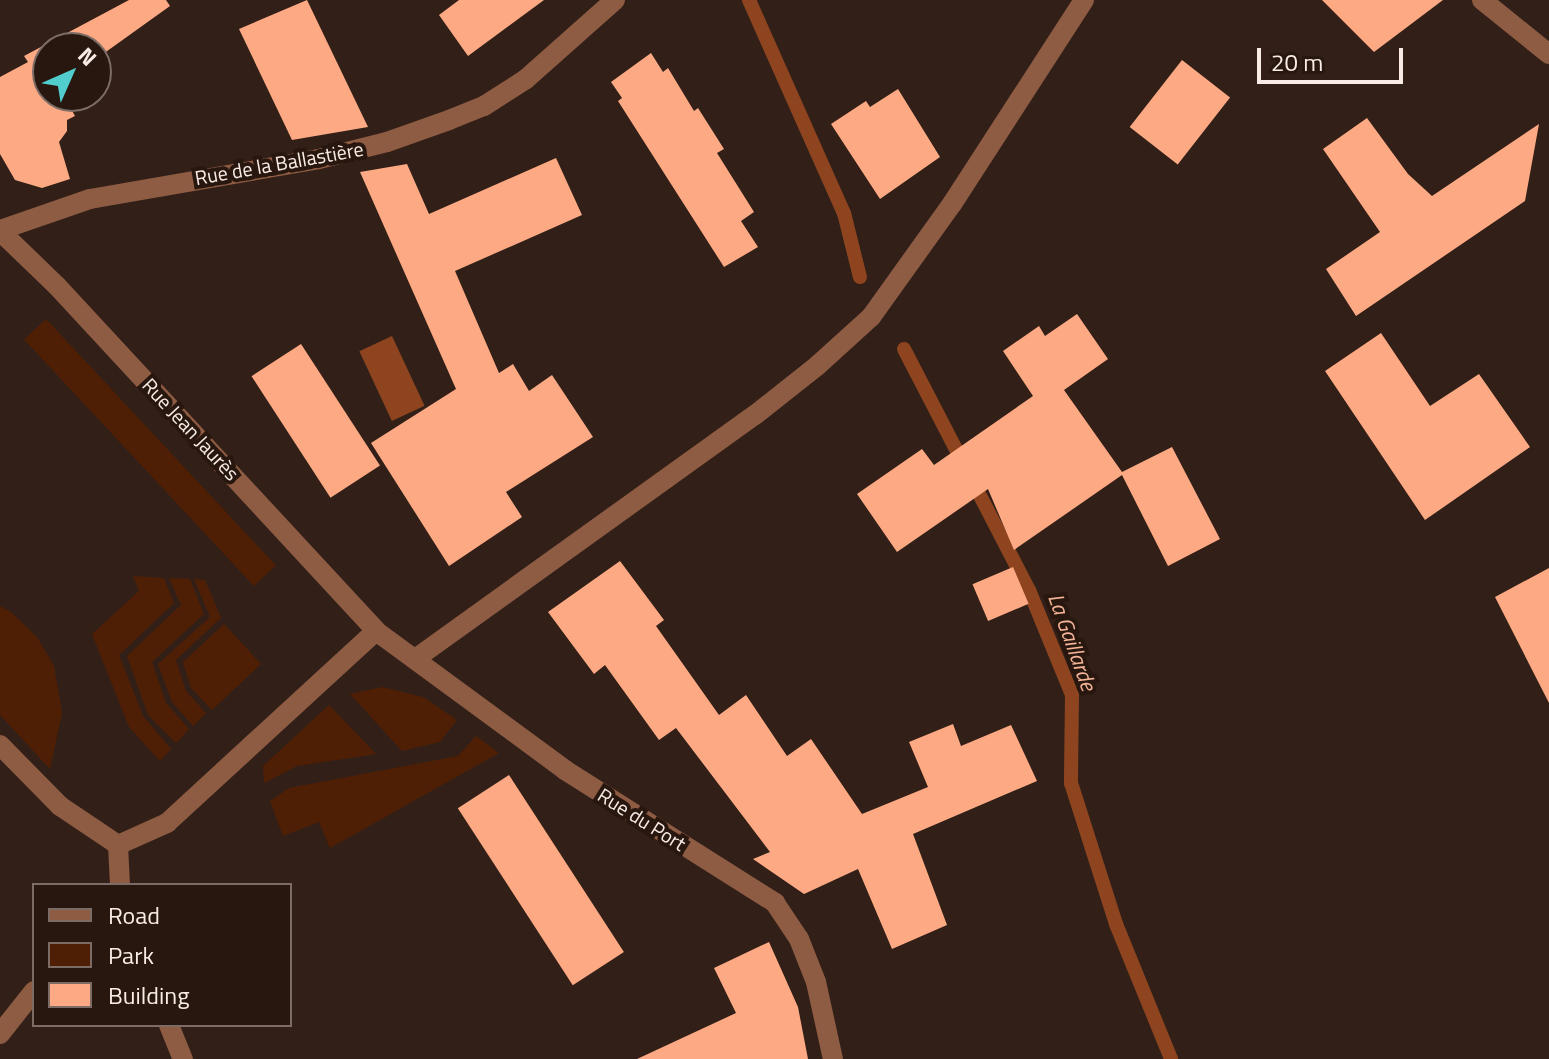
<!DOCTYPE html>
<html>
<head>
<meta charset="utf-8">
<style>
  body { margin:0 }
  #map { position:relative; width:1549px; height:1059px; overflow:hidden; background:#322018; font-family:"Titillium Web",sans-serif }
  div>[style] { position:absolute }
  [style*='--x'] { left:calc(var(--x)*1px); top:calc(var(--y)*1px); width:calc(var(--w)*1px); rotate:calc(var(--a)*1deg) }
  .green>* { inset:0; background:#4f1f05; transform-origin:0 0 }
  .water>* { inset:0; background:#8e451f; transform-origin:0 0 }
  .stream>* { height:14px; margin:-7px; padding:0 7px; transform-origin:7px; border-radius:7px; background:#8e451f }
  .building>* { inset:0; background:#fdaa84; transform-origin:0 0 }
  .minor>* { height:20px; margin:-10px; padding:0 10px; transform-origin:10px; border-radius:10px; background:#8e5b43 }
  span { translate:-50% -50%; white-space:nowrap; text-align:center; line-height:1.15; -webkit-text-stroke:8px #28170f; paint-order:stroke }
  .street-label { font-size:20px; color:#f9ece7 }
  .water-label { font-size:22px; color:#f4b497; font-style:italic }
  .legend { position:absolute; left:32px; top:883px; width:260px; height:144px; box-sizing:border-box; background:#28170f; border:2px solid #7c6c65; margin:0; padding:10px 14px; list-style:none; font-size:24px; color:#f9ece7 }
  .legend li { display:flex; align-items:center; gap:16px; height:40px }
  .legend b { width:40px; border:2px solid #7c6c65 }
  .north { position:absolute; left:32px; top:32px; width:80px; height:80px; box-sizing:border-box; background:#28170f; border:2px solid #7c6c65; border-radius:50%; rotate:45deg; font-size:22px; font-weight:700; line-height:32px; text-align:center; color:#f9ece7 }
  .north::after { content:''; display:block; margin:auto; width:28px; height:36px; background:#52cdcd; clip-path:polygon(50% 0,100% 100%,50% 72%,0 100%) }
  .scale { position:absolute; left:1257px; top:48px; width:146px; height:36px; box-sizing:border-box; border:4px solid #f9ece7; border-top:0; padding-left:10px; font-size:24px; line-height:28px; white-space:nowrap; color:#f9ece7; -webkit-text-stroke:6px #28170f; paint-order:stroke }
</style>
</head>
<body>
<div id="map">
  <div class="green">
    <i style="left:46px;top:319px;width:337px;height:30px;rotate:47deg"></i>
    <i style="clip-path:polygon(133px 576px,164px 578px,174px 603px,119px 655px,143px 716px,171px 749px,160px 761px,129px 727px,92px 634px,139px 591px)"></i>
    <i style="clip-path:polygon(169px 578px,190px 579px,204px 614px,152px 662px,166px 703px,189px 729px,176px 743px,148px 715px,127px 656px,181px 605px)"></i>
    <i style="clip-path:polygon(194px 579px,205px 580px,221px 618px,176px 660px,186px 691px,206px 713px,193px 726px,172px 702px,158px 664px,210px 617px)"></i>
    <i style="clip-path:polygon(0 606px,12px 613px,37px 637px,54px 666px,62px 713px,50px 769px,0 715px)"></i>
    <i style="clip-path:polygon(224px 624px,261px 664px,212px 710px,191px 688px,183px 662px)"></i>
    <i style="clip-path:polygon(382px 687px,423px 697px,457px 720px,440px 742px,402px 751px,350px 694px)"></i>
    <i style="clip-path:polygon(329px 705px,376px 754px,297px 766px,264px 783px,263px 766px)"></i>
    <i style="clip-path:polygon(476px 736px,499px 753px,330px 848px,319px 822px,283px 836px,270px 801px,289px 788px,458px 756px)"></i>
  </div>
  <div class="water">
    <i style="left:392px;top:336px;width:77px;height:36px;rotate:65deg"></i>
  </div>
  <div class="stream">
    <i style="--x:749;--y:0;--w:233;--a:66"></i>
    <i style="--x:844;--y:213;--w:66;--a:76"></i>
    <i style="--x:904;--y:349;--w:271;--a:62.6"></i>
    <i style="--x:1029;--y:590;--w:113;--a:67.7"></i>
    <i style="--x:1072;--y:695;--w:88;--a:90.7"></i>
    <i style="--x:1071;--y:783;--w:148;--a:72.3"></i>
    <i style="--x:1116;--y:924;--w:146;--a:67.8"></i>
  </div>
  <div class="building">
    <i style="clip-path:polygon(129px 0,166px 0,170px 6px,96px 59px,96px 48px,48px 48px,48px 96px,64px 96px,75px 116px,67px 120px,67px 131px,59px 142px,70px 179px,42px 188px,15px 180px,0 154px,0 77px,28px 62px,24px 56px)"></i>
    <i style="clip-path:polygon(307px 0,368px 127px,292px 140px,239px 29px)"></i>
    <i style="clip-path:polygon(459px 0,544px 0,468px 56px,439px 15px)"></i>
    <i style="clip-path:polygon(1322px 0,1443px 0,1374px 52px)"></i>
    <i style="clip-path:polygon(651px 53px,663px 72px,668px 68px,694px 111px,698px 108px,724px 149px,717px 153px,754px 212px,741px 221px,758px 247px,724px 267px,618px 101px,622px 98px,611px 82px)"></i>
    <i style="left:1182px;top:60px;width:61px;height:85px;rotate:38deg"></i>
    <i style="clip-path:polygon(898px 89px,940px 157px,880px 199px,831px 124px,866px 101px,870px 107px)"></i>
    <i style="clip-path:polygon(1367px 118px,1408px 174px,1432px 196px,1539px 124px,1525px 201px,1356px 316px,1326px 269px,1380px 232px,1323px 149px)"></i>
    <i style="clip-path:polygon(556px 158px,582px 215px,455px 271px,499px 373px,513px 364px,529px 391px,552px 375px,593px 437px,506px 492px,522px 517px,449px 566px,371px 443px,456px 389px,360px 172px,407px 164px,429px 214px)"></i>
    <i style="clip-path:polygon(1077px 314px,1108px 359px,1064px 390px,1122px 472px,1172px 447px,1220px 539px,1168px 566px,1122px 475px,1014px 550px,988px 489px,897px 552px,857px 494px,922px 449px,934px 465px,1033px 396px,1003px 351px,1039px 326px,1045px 336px)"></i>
    <i style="clip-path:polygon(1381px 333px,1430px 406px,1479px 374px,1530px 447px,1425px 520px,1325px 371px)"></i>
    <i style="left:301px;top:344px;width:145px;height:59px;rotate:57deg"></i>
    <i style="clip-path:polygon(620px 561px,664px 620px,656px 626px,719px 715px,746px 695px,787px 756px,811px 739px,862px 814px,928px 787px,909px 742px,953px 724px,961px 746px,1011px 725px,1037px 781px,913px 834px,947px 925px,892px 949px,858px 869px,804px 894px,753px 859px,770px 852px,676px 728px,659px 740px,605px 665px,594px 674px,548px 612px)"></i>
    <i style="left:1013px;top:567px;width:40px;height:44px;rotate:67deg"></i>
    <i style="clip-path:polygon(1549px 568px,1549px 703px,1495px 597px)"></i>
    <i style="left:509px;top:775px;width:211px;height:61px;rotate:57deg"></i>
    <i style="clip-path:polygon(769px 942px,798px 1007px,808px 1059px,637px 1059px,736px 1013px,714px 968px)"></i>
  </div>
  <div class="minor">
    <i style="--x:1482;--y:0;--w:86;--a:38.9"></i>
    <i style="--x:0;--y:230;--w:95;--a:-19"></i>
    <i style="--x:90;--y:199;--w:232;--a:-9.9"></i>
    <i style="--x:319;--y:159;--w:70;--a:-14"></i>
    <i style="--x:387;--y:142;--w:66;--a:-19.5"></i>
    <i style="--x:449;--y:120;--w:38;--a:-22"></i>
    <i style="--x:484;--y:106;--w:50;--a:-32.7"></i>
    <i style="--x:526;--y:79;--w:119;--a:-41.6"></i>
    <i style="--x:0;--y:231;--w:79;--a:44"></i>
    <i style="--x:57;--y:286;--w:470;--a:47.2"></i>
    <i style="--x:376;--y:631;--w:235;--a:36.3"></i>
    <i style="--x:565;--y:770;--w:249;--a:32.3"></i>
    <i style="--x:775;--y:903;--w:43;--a:56.3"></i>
    <i style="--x:799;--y:939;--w:46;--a:68.4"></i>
    <i style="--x:816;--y:982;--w:79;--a:77.6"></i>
    <i style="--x:415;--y:659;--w:418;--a:-35.7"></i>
    <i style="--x:755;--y:415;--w:80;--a:-38.4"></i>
    <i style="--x:818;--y:365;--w:72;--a:-42.2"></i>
    <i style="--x:871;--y:317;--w:139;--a:-54.4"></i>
    <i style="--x:952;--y:204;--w:243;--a:-57.1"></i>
    <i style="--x:0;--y:745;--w:86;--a:45.5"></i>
    <i style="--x:60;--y:806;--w:70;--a:33.9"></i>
    <i style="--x:118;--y:845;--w:54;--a:-24.2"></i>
    <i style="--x:167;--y:823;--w:284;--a:-42.6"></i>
    <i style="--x:118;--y:845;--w:40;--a:87.1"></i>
    <i style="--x:169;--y:1025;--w:37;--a:68"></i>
    <i style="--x:0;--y:1034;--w:55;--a:-51.7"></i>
  </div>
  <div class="street-label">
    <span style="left:279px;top:163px;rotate:-10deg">Rue de la Ballastière</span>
    <span style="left:191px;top:429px;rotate:47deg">Rue Jean Jaurès</span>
    <span style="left:642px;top:819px;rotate:32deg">Rue du Port</span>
  </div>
  <div class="water-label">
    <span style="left:1072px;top:642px;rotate:70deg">La Gaillarde</span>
  </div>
  <ul class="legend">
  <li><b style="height:10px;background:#8e5b43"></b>Road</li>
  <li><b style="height:22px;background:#4f1f05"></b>Park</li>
  <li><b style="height:22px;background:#fdaa84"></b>Building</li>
  </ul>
  <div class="north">N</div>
  <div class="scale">20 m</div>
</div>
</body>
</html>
